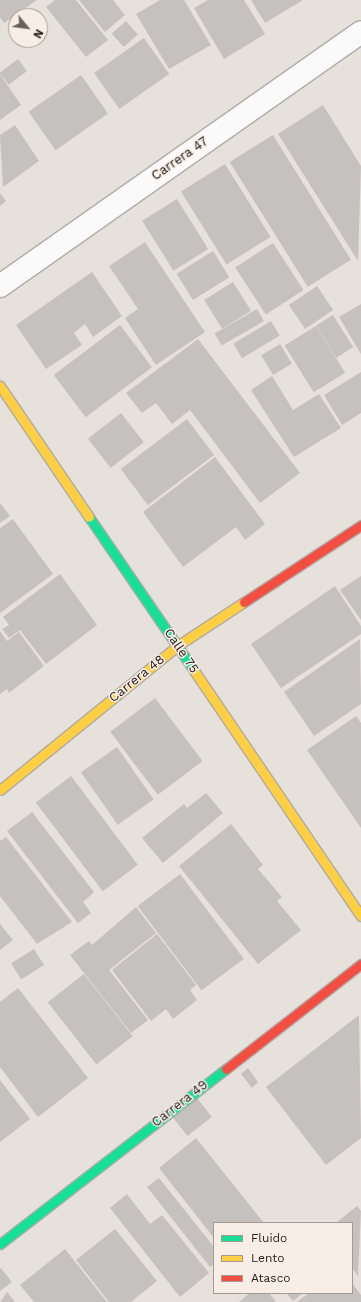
<!DOCTYPE html>
<html>
<head>
<meta charset="utf-8">
<style>
  body { margin:0 }
  #map { position:relative; width:361px; height:1302px; overflow:hidden; background:#e7e1dc; font-family:"Work Sans",sans-serif }
  div>[style] { position:absolute }
  [style*='--x'] { left:calc(var(--x)*1px); top:calc(var(--y)*1px); width:calc(var(--w)*1px); rotate:calc(var(--a)*1deg) }
  .building>* { inset:0; background:#c5c1be; transform-origin:0 0 }
  .roads { filter:drop-shadow(1px 0 #afaba7) drop-shadow(-1px 0 #afaba7) drop-shadow(0 1px #afaba7) drop-shadow(0 -1px #afaba7) }
  .street>* { height:22px; margin:-11px; padding:0 11px; transform-origin:11px; border-radius:11px; background:#fbfafa }
  .fast>* { height:9px; margin:-4.5px; padding:0 4.5px; transform-origin:4.5px; border-radius:4.5px; background:#16e098 }
  .slow>* { height:9px; margin:-4.5px; padding:0 4.5px; transform-origin:4.5px; border-radius:4.5px; background:#ffcf43 }
  .jam>* { height:9px; margin:-4.5px; padding:0 4.5px; transform-origin:4.5px; border-radius:4.5px; background:#f24e42 }
  span { translate:-50% -50%; white-space:nowrap; text-align:center; line-height:1.15; -webkit-text-stroke:3px #f8eee5; paint-order:stroke }
  .street-label { font-size:13px; color:#201c19 }
  .legend { position:absolute; left:213px; top:1222px; width:140px; height:72px; box-sizing:border-box; background:#f8eee5; border:1px solid #a29a93; margin:0; padding:5px 7px; list-style:none; font-size:12px; color:#201c19 }
  .legend li { display:flex; align-items:center; gap:8px; height:20px }
  .legend b { width:20px; border:1px solid #a29a93 }
  .north { position:absolute; left:8px; top:8px; width:40px; height:40px; box-sizing:border-box; background:#f8eee5; border:1px solid #a29a93; border-radius:50%; rotate:119deg; font-size:11px; font-weight:700; line-height:16px; text-align:center; color:#201c19 }
  .north::after { content:''; display:block; margin:auto; width:14px; height:18px; background:#66615d; clip-path:polygon(50% 0,100% 100%,50% 72%,0 100%) }
</style>
</head>
<body>
<div id="map">
  <div class="building">
    <i style="clip-path:polygon(0 0,37px 0,4px 23px,0 17px)"></i>
    <i style="clip-path:polygon(55px 0,76px 0,108px 40px,86px 57px,46px 7px)"></i>
    <i style="clip-path:polygon(79px 0,113px 0,125px 15px,105px 32px)"></i>
    <i style="clip-path:polygon(160px 0,184px 0,211px 45px,169px 69px,136px 14px)"></i>
    <i style="clip-path:polygon(208px 0,244px 0,265px 34px,224px 59px,194px 8px)"></i>
    <i style="clip-path:polygon(251px 0,303px 0,265px 23px)"></i>
    <i style="left:126px;top:21px;width:18px;height:19px;rotate:49deg"></i>
    <i style="left:144px;top:38px;width:44px;height:61px;rotate:55deg"></i>
    <i style="left:18px;top:59px;width:15px;height:23px;rotate:53deg"></i>
    <i style="clip-path:polygon(0 74px,21px 105px,0 120px)"></i>
    <i style="left:81px;top:75px;width:47px;height:64px;rotate:55deg"></i>
    <i style="clip-path:polygon(323px 105px,361px 166px,358px 261px,278px 134px)"></i>
    <i style="clip-path:polygon(15px 125px,39px 161px,3px 187px,0 135px)"></i>
    <i style="left:273px;top:135px;width:147px;height:51px;rotate:58deg"></i>
    <i style="left:225px;top:164px;width:86px;height:52px;rotate:58deg"></i>
    <i style="clip-path:polygon(0 193px,6px 201px,0 206px)"></i>
    <i style="left:177px;top:199px;width:59px;height:41px;rotate:58deg"></i>
    <i style="clip-path:polygon(145px 242px,205px 332px,156px 365px,125px 318px,138px 309px,109px 266px)"></i>
    <i style="left:273px;top:243px;width:56px;height:45px;rotate:57deg"></i>
    <i style="left:213px;top:251px;width:31px;height:43px;rotate:58deg"></i>
    <i style="clip-path:polygon(92px 272px,122px 316px,93px 337px,85px 324px,74px 333px,82px 345px,46px 369px,16px 325px)"></i>
    <i style="left:233px;top:282px;width:34px;height:34px;rotate:58deg"></i>
    <i style="left:317px;top:286px;width:29px;height:34px;rotate:56deg"></i>
    <i style="clip-path:polygon(361px 304px,361px 354px,339px 317px)"></i>
    <i style="left:257px;top:309px;width:14px;height:49px;rotate:60deg"></i>
    <i style="left:333px;top:315px;width:38px;height:20px;rotate:58deg"></i>
    <i style="left:271px;top:321px;width:17px;height:44px;rotate:59deg"></i>
    <i style="left:120px;top:325px;width:53px;height:83px;rotate:53deg"></i>
    <i style="left:316px;top:326px;width:55px;height:37px;rotate:58deg"></i>
    <i style="clip-path:polygon(198px 339px,300px 473px,260px 503px,190px 410px,172px 424px,156px 403px,142px 413px,126px 393px)"></i>
    <i style="left:280px;top:344px;width:23px;height:22px;rotate:59deg"></i>
    <i style="clip-path:polygon(361px 372px,361px 413px,342px 425px,324px 395px)"></i>
    <i style="clip-path:polygon(272px 376px,293px 410px,319px 394px,341px 428px,294px 457px,251px 390px)"></i>
    <i style="left:121px;top:413px;width:37px;height:42px;rotate:52deg"></i>
    <i style="left:187px;top:419px;width:45px;height:83px;rotate:53deg"></i>
    <i style="clip-path:polygon(215px 457px,265px 524px,245px 540px,236px 527px,183px 567px,143px 512px)"></i>
    <i style="clip-path:polygon(0 503px,10px 516px,0 523px)"></i>
    <i style="clip-path:polygon(13px 519px,53px 574px,0 613px,0 528px)"></i>
    <i style="clip-path:polygon(60px 574px,97px 625px,46px 664px,20px 630px,9px 638px,2px 629px,9px 625px,3px 617px)"></i>
    <i style="clip-path:polygon(361px 576px,361px 620px,340px 590px)"></i>
    <i style="clip-path:polygon(335px 586px,361px 626px,361px 634px,281px 688px,251px 644px)"></i>
    <i style="clip-path:polygon(0 631px,7px 641px,19px 632px,44px 666px,9px 693px,7px 689px,0 694px)"></i>
    <i style="clip-path:polygon(360px 639px,361px 704px,314px 736px,284px 692px)"></i>
    <i style="left:155px;top:698px;width:79px;height:56px;rotate:53deg"></i>
    <i style="clip-path:polygon(356px 716px,361px 723px,361px 828px,307px 750px)"></i>
    <i style="left:117px;top:747px;width:64px;height:44px;rotate:55deg"></i>
    <i style="left:71px;top:776px;width:111px;height:44px;rotate:53deg"></i>
    <i style="clip-path:polygon(206px 793px,223px 813px,163px 863px,142px 838px,184px 804px,187px 808px)"></i>
    <i style="clip-path:polygon(32px 812px,94px 892px,83px 902px,91px 913px,78px 923px,7px 831px)"></i>
    <i style="clip-path:polygon(231px 824px,263px 865px,258px 869px,282px 897px,277px 901px,301px 930px,258px 964px,179px 866px)"></i>
    <i style="clip-path:polygon(6px 837px,72px 922px,37px 944px,0 896px,0 841px)"></i>
    <i style="left:180px;top:874px;width:106px;height:53px;rotate:53deg"></i>
    <i style="clip-path:polygon(136px 907px,156px 933px,109px 970px,148px 1020px,131px 1033px,70px 955px,89px 941px,92px 945px)"></i>
    <i style="clip-path:polygon(0 924px,13px 940px,0 950px)"></i>
    <i style="clip-path:polygon(157px 934px,196px 985px,190px 990px,197px 1000px,173px 1019px,166px 1009px,151px 1021px,112px 970px)"></i>
    <i style="left:34px;top:949px;width:19px;height:27px;rotate:58deg"></i>
    <i style="left:84px;top:974px;width:79px;height:46px;rotate:52deg"></i>
    <i style="clip-path:polygon(18px 988px,88px 1078px,38px 1117px,0 1067px,0 1002px)"></i>
    <i style="clip-path:polygon(359px 1015px,361px 1138px,326px 1165px,266px 1087px)"></i>
    <i style="clip-path:polygon(248px 1068px,258px 1082px,252px 1088px,241px 1074px)"></i>
    <i style="clip-path:polygon(0 1080px,30px 1119px,0 1142px)"></i>
    <i style="left:197px;top:1098px;width:24px;height:31px;rotate:52deg"></i>
    <i style="clip-path:polygon(196px 1138px,264px 1223px,214px 1223px,214px 1238px,159px 1168px)"></i>
    <i style="clip-path:polygon(159px 1178px,214px 1247px,214px 1264px,210px 1267px,147px 1187px)"></i>
    <i style="clip-path:polygon(127px 1194px,150px 1224px,162px 1215px,209px 1273px,180px 1297px,110px 1208px)"></i>
    <i style="clip-path:polygon(357px 1206px,361px 1211px,358px 1276px,352px 1268px,352px 1223px,336px 1223px)"></i>
    <i style="clip-path:polygon(115px 1229px,157px 1281px,131px 1302px,109px 1302px,76px 1260px)"></i>
    <i style="clip-path:polygon(65px 1249px,107px 1302px,34px 1302px,20px 1285px)"></i>
    <i style="clip-path:polygon(1px 1268px,12px 1282px,0 1291px,0 1269px)"></i>
    <i style="clip-path:polygon(352px 1283px,361px 1295px,361px 1302px,297px 1302px,309px 1293px,352px 1293px)"></i>
    <i style="clip-path:polygon(7px 1292px,15px 1302px,0 1302px)"></i>
    <i style="clip-path:polygon(250px 1293px,269px 1293px,276px 1302px,239px 1302px)"></i>
    <i style="clip-path:polygon(286px 1293px,303px 1293px,293px 1301px)"></i>
  </div>
  <div class="roads">
    <div class="street">
      <i style="--x:0;--y:286;--w:441;--a:-35.1"></i>
    </div>
    <div class="fast">
      <i style="--x:89;--y:517;--w:188;--a:55.6"></i>
      <i style="--x:0;--y:1244;--w:286;--a:-37.8"></i>
    </div>
    <div class="slow">
      <i style="--x:0;--y:386;--w:158;--a:55.8"></i>
      <i style="--x:195;--y:672;--w:295;--a:55.8"></i>
      <i style="--x:0;--y:790;--w:228;--a:-39.1"></i>
      <i style="--x:177;--y:646;--w:80;--a:-33.3"></i>
    </div>
    <div class="jam">
      <i style="--x:244;--y:602;--w:140;--a:-33.3"></i>
      <i style="--x:226;--y:1069;--w:171;--a:-37.9"></i>
    </div>
  </div>
  <div class="street-label">
    <span style="left:180px;top:159px;rotate:-35deg">Carrera 47</span>
    <span style="left:181px;top:651px;rotate:56deg">Calle 75</span>
    <span style="left:137px;top:679px;rotate:-39deg">Carrera 48</span>
    <span style="left:180px;top:1104px;rotate:-38deg">Carrera 49</span>
  </div>
  <ul class="legend">
  <li><b style="height:5px;background:#16e098"></b>Fluido</li>
  <li><b style="height:5px;background:#ffcf43"></b>Lento</li>
  <li><b style="height:5px;background:#f24e42"></b>Atasco</li>
  </ul>
  <div class="north">N</div>
</div>
</body>
</html>
